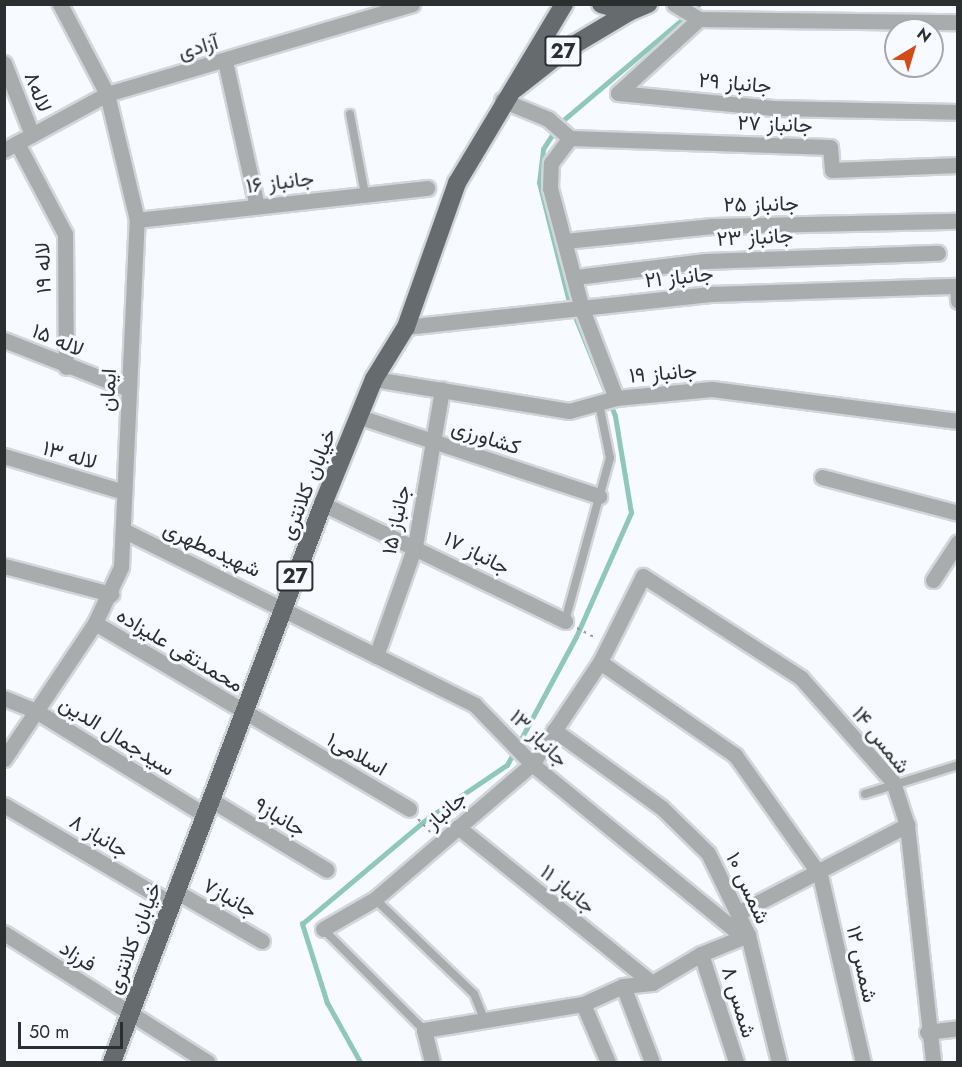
<!DOCTYPE html>
<html>
<head>
<meta charset="utf-8">
<style>
  body { margin:0 }
  #map { position:relative; width:962px; height:1067px; overflow:hidden; background:#f7fbff; font-family:Jost,Vazirmatn,sans-serif }
  div>[style] { position:absolute }
  [style*='--x'] { left:calc(var(--x)*1px); top:calc(var(--y)*1px); width:calc(var(--w)*1px); rotate:calc(var(--a)*1deg) }
  .stream>* { height:4.5px; margin:-2.25px; padding:0 2.25px; transform-origin:2.25px; border-radius:2.25px; background:#8fc8b9 }
  .path>* { height:2px; margin-top:-1px; transform-origin:0; background:repeating-linear-gradient(90deg,#95999b 0 3px,transparent 0 7.5px) }
  .roads { filter:drop-shadow(2px 0 #d2d6da) drop-shadow(-2px 0 #d2d6da) drop-shadow(0 2px #d2d6da) drop-shadow(0 -2px #d2d6da) }
  .lane>* { height:8px; margin:-4px; padding:0 4px; transform-origin:4px; border-radius:4px; background:#a9acad }
  .street>* { height:15px; margin:-7.5px; padding:0 7.5px; transform-origin:7.5px; border-radius:7.5px; background:#a9acad }
  .primary>* { height:18px; margin:-9px; padding:0 9px; transform-origin:9px; border-radius:9px; background:#666c6d }
  span { translate:-50% -50%; white-space:nowrap; text-align:center; line-height:1.15; -webkit-text-stroke:6px #f7fbff; paint-order:stroke }
  .shield-label span { padding:2px 4px; background:#f7fbff; border:2px solid; border-radius:4px; -webkit-text-stroke-width:0 }
  .shield-label { font-size:20px; color:#2c2f30; font-weight:700 }
  .street-label { font-size:21px; color:#2c2f30 }
  .frame { position:absolute; inset:0; border:6px solid #2c2f30; pointer-events:none }
  .north { position:absolute; left:884px; top:18px; width:60px; height:60px; box-sizing:border-box; background:#f7fbff; border:2px solid #a6a9ac; border-radius:50%; rotate:38deg; font-size:16px; font-weight:700; line-height:24px; text-align:center; color:#2c2f30 }
  .north::after { content:''; display:block; margin:auto; width:21px; height:27px; background:#d24c18; clip-path:polygon(50% 0,100% 100%,50% 72%,0 100%) }
  .scale { position:absolute; left:18px; top:1022px; width:105px; height:27px; box-sizing:border-box; border:3px solid #2c2f30; border-top:0; padding-left:8px; font-size:18px; line-height:21px; white-space:nowrap; color:#2c2f30; -webkit-text-stroke:4px #f7fbff; paint-order:stroke }
</style>
</head>
<body>
<div id="map">
  <div class="stream">
    <i style="--x:694;--y:9;--w:7;--a:-45"></i>
    <i style="--x:360;--y:1062;--w:68;--a:-119.2"></i>
    <i style="--x:327;--y:1003;--w:83;--a:-107.6"></i>
    <i style="--x:302;--y:924;--w:165;--a:-40.1"></i>
    <i style="--x:428;--y:818;--w:95;--a:-33.9"></i>
    <i style="--x:507;--y:765;--w:145;--a:-61.7"></i>
    <i style="--x:576;--y:637;--w:136;--a:-66.1"></i>
    <i style="--x:631;--y:513;--w:98;--a:-99.4"></i>
    <i style="--x:615;--y:416;--w:123;--a:-112"></i>
    <i style="--x:569;--y:302;--w:123;--a:-104.1"></i>
    <i style="--x:539;--y:183;--w:34;--a:-83"></i>
    <i style="--x:543;--y:149;--w:31;--a:-57"></i>
    <i style="--x:560;--y:123;--w:162;--a:-40.3"></i>
  </div>
  <div class="path">
    <i style="--x:577;--y:628;--w:21;--a:28"></i>
    <i style="--x:418;--y:819;--w:18;--a:47"></i>
  </div>
  <div class="roads">
    <div class="lane">
      <i style="--x:350;--y:114;--w:81;--a:79.4"></i>
      <i style="--x:565;--y:621;--w:169;--a:-74.6"></i>
      <i style="--x:610;--y:458;--w:55;--a:-101.5"></i>
      <i style="--x:865;--y:794;--w:97;--a:-17.3"></i>
      <i style="--x:375;--y:899;--w:137;--a:43.8"></i>
      <i style="--x:474;--y:994;--w:27;--a:68"></i>
      <i style="--x:323;--y:929;--w:143;--a:45"></i>
    </div>
    <div class="street">
      <i style="--x:674;--y:4;--w:29;--a:31"></i>
      <i style="--x:699;--y:19;--w:259;--a:0.7"></i>
      <i style="--x:225;--y:61;--w:148;--a:77.6"></i>
      <i style="--x:4;--y:63;--w:77;--a:68.7"></i>
      <i style="--x:618;--y:93;--w:156;--a:5.5"></i>
      <i style="--x:773;--y:108;--w:185;--a:1.2"></i>
      <i style="--x:618;--y:93;--w:110;--a:-42.4"></i>
      <i style="--x:502;--y:100;--w:50;--a:22.4"></i>
      <i style="--x:548;--y:119;--w:29;--a:41"></i>
      <i style="--x:17;--y:143;--w:103;--a:62.2"></i>
      <i style="--x:65;--y:234;--w:133;--a:89.6"></i>
      <i style="--x:4;--y:150;--w:117;--a:-28.5"></i>
      <i style="--x:107;--y:94;--w:318;--a:-16.4"></i>
      <i style="--x:137;--y:220;--w:292;--a:-6.3"></i>
      <i style="--x:565;--y:241;--w:148;--a:-5.8"></i>
      <i style="--x:712;--y:226;--w:246;--a:-1.2"></i>
      <i style="--x:576;--y:277;--w:130;--a:-7.1"></i>
      <i style="--x:705;--y:261;--w:233;--a:-2"></i>
      <i style="--x:957;--y:286;--w:15;--a:86"></i>
      <i style="--x:406;--y:327;--w:308;--a:-6.2"></i>
      <i style="--x:712;--y:294;--w:246;--a:-1.9"></i>
      <i style="--x:4;--y:340;--w:134;--a:21.4"></i>
      <i style="--x:374;--y:379;--w:198;--a:9.3"></i>
      <i style="--x:569;--y:411;--w:49;--a:-15.5"></i>
      <i style="--x:616;--y:398;--w:96;--a:-5.4"></i>
      <i style="--x:712;--y:389;--w:248;--a:7.4"></i>
      <i style="--x:616;--y:398;--w:95;--a:-110.9"></i>
      <i style="--x:582;--y:309;--w:125;--a:-104.8"></i>
      <i style="--x:550;--y:188;--w:25;--a:-88"></i>
      <i style="--x:551;--y:163;--w:31;--a:-53"></i>
      <i style="--x:570;--y:138;--w:260;--a:2"></i>
      <i style="--x:830;--y:147;--w:23;--a:85"></i>
      <i style="--x:832;--y:170;--w:126;--a:-2.3"></i>
      <i style="--x:360;--y:417;--w:252;--a:18.3"></i>
      <i style="--x:4;--y:456;--w:125;--a:16.7"></i>
      <i style="--x:822;--y:477;--w:141;--a:14.8"></i>
      <i style="--x:323;--y:504;--w:269;--a:25.8"></i>
      <i style="--x:123;--y:530;--w:393;--a:26.4"></i>
      <i style="--x:475;--y:705;--w:82;--a:46"></i>
      <i style="--x:532;--y:764;--w:273;--a:39.3"></i>
      <i style="--x:4;--y:566;--w:111;--a:14.7"></i>
      <i style="--x:933;--y:580;--w:45;--a:-56.7"></i>
      <i style="--x:95;--y:623;--w:365;--a:30.6"></i>
      <i style="--x:376;--y:656;--w:117;--a:-70.5"></i>
      <i style="--x:415;--y:546;--w:159;--a:-80.2"></i>
      <i style="--x:600;--y:662;--w:164;--a:34.6"></i>
      <i style="--x:735;--y:755;--w:147;--a:54.7"></i>
      <i style="--x:820;--y:875;--w:192;--a:77.1"></i>
      <i style="--x:4;--y:698;--w:35;--a:22"></i>
      <i style="--x:36;--y:711;--w:198;--a:31.6"></i>
      <i style="--x:554;--y:730;--w:133;--a:35.8"></i>
      <i style="--x:662;--y:808;--w:64;--a:44.4"></i>
      <i style="--x:708;--y:853;--w:91;--a:64"></i>
      <i style="--x:748;--y:935;--w:131;--a:76.3"></i>
      <i style="--x:4;--y:759;--w:164;--a:-56.2"></i>
      <i style="--x:95;--y:623;--w:62;--a:-65.1"></i>
      <i style="--x:121;--y:567;--w:347;--a:-87.4"></i>
      <i style="--x:137;--y:220;--w:130;--a:-103.4"></i>
      <i style="--x:107;--y:94;--w:102;--a:-117.6"></i>
      <i style="--x:211;--y:800;--w:135;--a:31.1"></i>
      <i style="--x:4;--y:805;--w:195;--a:30.5"></i>
      <i style="--x:458;--y:827;--w:249;--a:38.8"></i>
      <i style="--x:177;--y:892;--w:98;--a:30"></i>
      <i style="--x:738;--y:913;--w:191;--a:-27.5"></i>
      <i style="--x:323;--y:929;--w:60;--a:-30"></i>
      <i style="--x:375;--y:899;--w:207;--a:-40.7"></i>
      <i style="--x:532;--y:764;--w:123;--a:-56.3"></i>
      <i style="--x:600;--y:662;--w:96;--a:-63.4"></i>
      <i style="--x:643;--y:576;--w:188;--a:32.8"></i>
      <i style="--x:801;--y:678;--w:139;--a:48.5"></i>
      <i style="--x:893;--y:782;--w:45;--a:72"></i>
      <i style="--x:907;--y:825;--w:238;--a:83.7"></i>
      <i style="--x:4;--y:933;--w:241;--a:32.4"></i>
      <i style="--x:701;--y:954;--w:114;--a:72"></i>
      <i style="--x:623;--y:986;--w:81;--a:69.1"></i>
      <i style="--x:583;--y:1004;--w:63;--a:66.7"></i>
      <i style="--x:927;--y:1032;--w:31;--a:-7"></i>
      <i style="--x:432;--y:1062;--w:33;--a:-104"></i>
      <i style="--x:424;--y:1030;--w:161;--a:-9.3"></i>
      <i style="--x:583;--y:1004;--w:44;--a:-24.2"></i>
      <i style="--x:623;--y:986;--w:29;--a:-6"></i>
      <i style="--x:652;--y:983;--w:57;--a:-30.6"></i>
      <i style="--x:701;--y:954;--w:51;--a:-22"></i>
    </div>
    <div class="primary">
      <i style="--x:601;--y:4;--w:29;--a:16"></i>
      <i style="--x:629;--y:12;--w:21;--a:-23"></i>
      <i style="--x:515;--y:89;--w:60;--a:-38.2"></i>
      <i style="--x:562;--y:52;--w:78;--a:-30.8"></i>
      <i style="--x:112;--y:1062;--w:597;--a:-69.29"></i>
      <i style="--x:323;--y:504;--w:135;--a:-67.8"></i>
      <i style="--x:374;--y:379;--w:61;--a:-58.4"></i>
      <i style="--x:406;--y:327;--w:153;--a:-70.5"></i>
      <i style="--x:457;--y:183;--w:209;--a:-59.1"></i>
    </div>
  </div>
  <div class="shield-label">
    <span style="left:563px;top:51px">27</span>
    <span style="left:295px;top:576px">27</span>
  </div>
  <div class="street-label">
    <span style="left:198px;top:47px;rotate:-16deg">آزادی</span>
    <span style="left:735px;top:83px;rotate:5deg">جانباز ۲۹</span>
    <span style="left:38px;top:92px;rotate:69deg">لاله۸</span>
    <span style="left:775px;top:124px;rotate:2deg">جانباز ۲۷</span>
    <span style="left:280px;top:182px;rotate:-7deg">جانباز ۱۶</span>
    <span style="left:761px;top:204px;rotate:-1deg">جانباز ۲۵</span>
    <span style="left:755px;top:237px;rotate:-3deg">جانباز ۲۳</span>
    <span style="left:43px;top:268px;rotate:-92deg">لاله ۱۹</span>
    <span style="left:679px;top:277px;rotate:-6deg">جانباز ۲۱</span>
    <span style="left:58px;top:340px;rotate:23deg">لاله ۱۵</span>
    <span style="left:663px;top:373px;rotate:-5deg">جانباز ۱۹</span>
    <span style="left:108px;top:390px;rotate:-87deg">ایمان</span>
    <span style="left:486px;top:437px;rotate:18deg">کشاورزی</span>
    <span style="left:70px;top:455px;rotate:16deg">لاله ۱۳</span>
    <span style="left:308px;top:484px;rotate:-68deg">خیابان کلانتری</span>
    <span style="left:396px;top:520px;rotate:-78deg">جانباز ۱۵</span>
    <span style="left:212px;top:549px;rotate:25deg">شهیدمطهری</span>
    <span style="left:477px;top:553px;rotate:27deg">جانباز ۱۷</span>
    <span style="left:180px;top:650px;rotate:31deg">محمدتقی علیزاده</span>
    <span style="left:117px;top:736px;rotate:32deg">سیدجمال الدین</span>
    <span style="left:539px;top:738px;rotate:44deg">جانباز ۱۳</span>
    <span style="left:881px;top:740px;rotate:51deg">شمس ۱۴</span>
    <span style="left:357px;top:754px;rotate:30deg">اسلامی۱</span>
    <span style="left:446px;top:810px;rotate:-41deg">جانباز</span>
    <span style="left:280px;top:817px;rotate:31deg">جانباز۹</span>
    <span style="left:99px;top:836px;rotate:31deg">جانباز ۸</span>
    <span style="left:748px;top:888px;rotate:65deg">شمس ۱۰</span>
    <span style="left:568px;top:889px;rotate:39deg">جانباز ۱۱</span>
    <span style="left:230px;top:898px;rotate:30deg">جانباز۷</span>
    <span style="left:134px;top:938px;rotate:-69deg">خیابان کلانتری</span>
    <span style="left:78px;top:956px;rotate:33deg">فرزاد</span>
    <span style="left:862px;top:964px;rotate:77deg">شمس ۱۲</span>
    <span style="left:739px;top:1002px;rotate:73deg">شمس ۸</span>
  </div>
  <div class="frame"></div>
  <div class="north">N</div>
  <div class="scale">50 m</div>
</div>
</body>
</html>
